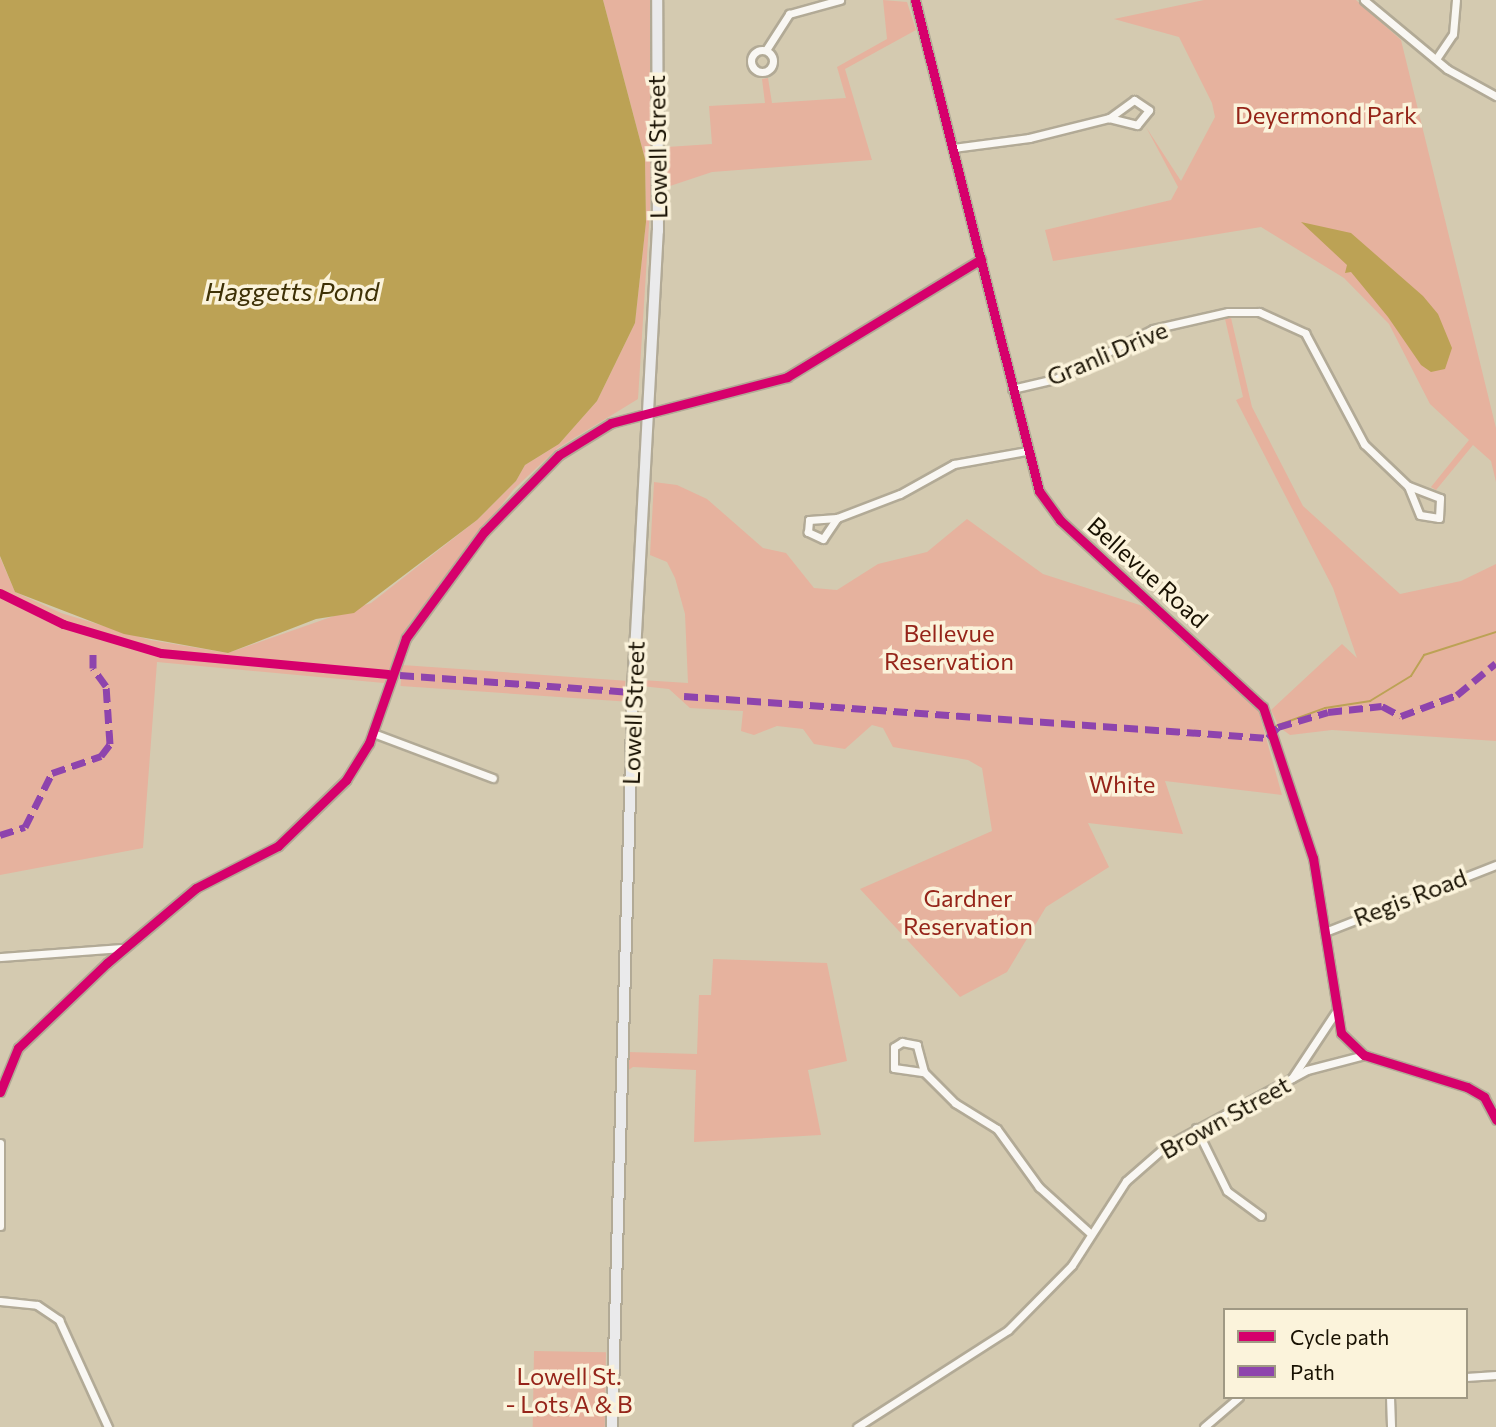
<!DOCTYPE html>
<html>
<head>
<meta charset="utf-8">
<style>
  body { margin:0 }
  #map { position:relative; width:1496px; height:1427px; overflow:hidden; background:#d4cab0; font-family:Commissioner,sans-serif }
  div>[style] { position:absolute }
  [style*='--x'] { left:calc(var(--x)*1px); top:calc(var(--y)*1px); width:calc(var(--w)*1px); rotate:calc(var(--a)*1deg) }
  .green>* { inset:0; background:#e6b29e; transform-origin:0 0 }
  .water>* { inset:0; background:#bca255 }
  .stream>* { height:2px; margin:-1px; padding:0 1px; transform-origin:1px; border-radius:1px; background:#bca255 }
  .roads { filter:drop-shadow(2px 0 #b2aa96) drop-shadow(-2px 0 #b2aa96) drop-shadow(0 2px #b2aa96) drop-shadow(0 -2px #b2aa96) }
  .minor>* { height:7px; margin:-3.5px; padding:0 3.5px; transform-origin:3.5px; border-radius:3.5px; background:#f9f7f3 }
  .minor>.ring { margin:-3.5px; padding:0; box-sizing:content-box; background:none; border:7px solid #f9f7f3; border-radius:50% }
  .major>* { height:10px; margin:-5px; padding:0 5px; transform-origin:5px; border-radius:5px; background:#eaeaeb }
  .quiet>* { height:7px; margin-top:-3.5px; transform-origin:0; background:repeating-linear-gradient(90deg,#8e44ad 0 14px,transparent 0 21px) }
  .cycleway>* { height:9px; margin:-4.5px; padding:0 4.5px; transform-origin:4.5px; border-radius:4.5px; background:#d6006c }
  span { translate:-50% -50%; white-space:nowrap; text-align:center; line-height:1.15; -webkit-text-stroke:7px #fbf3db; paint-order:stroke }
  .park-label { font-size:24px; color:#952419 }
  .street-label { font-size:24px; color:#181102 }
  .water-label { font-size:26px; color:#3e3106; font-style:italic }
  .legend { position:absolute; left:1223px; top:1308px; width:245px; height:91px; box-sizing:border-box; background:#fbf3db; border:2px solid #a09984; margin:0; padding:9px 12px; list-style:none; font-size:21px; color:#181102 }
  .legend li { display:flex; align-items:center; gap:14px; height:35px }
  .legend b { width:35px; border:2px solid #a09984 }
</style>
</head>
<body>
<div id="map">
  <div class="green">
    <i style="clip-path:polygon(603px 0,650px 0,651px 193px,638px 399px,558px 448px,514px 489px,409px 624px,384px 683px,157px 662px,143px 848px,0 875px,0 557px,15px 592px,61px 613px,150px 640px,228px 653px,371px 603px,477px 520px,516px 481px,525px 465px,559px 444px,597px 401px,635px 323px,646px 222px,645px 159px)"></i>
    <i style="clip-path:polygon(883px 0,907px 2px,916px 30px,845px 69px,872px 160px,712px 172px,667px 187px,667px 147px,712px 144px,709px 106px,765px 103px,762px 79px,768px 78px,772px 103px,846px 98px,837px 67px,887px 39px)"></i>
    <i style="clip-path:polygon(1204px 0,1356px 0,1401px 40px,1496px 428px,1496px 482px,1491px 461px,1473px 445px,1436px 490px,1431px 487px,1469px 440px,1430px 404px,1389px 324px,1344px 278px,1261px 227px,1053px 261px,1045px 230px,1171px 200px,1178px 187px,1146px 127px,1181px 181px,1215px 117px,1212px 103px,1179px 37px,1114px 19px)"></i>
    <i style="clip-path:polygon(1231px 318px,1252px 407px,1303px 506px,1400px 594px,1461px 581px,1496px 564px,1496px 741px,1332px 730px,1290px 735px,1279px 727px,1271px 710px,1342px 644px,1357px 658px,1333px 588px,1236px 400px,1243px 397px,1225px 319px)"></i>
    <i style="clip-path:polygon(654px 482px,677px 485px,707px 499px,763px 548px,786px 553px,814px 588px,837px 590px,878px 564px,927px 552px,967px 519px,1043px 574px,1146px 607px,1231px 677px,1258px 709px,1282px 795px,1165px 781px,1183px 834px,1088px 823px,1109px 867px,1046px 907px,1007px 972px,960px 997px,860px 889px,992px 831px,982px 768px,968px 760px,893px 747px,883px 728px,872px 725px,845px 749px,814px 744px,803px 729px,777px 726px,754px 735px,741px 731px,743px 711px,690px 708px,669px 689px,641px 686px,641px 680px,688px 683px,685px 614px,675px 578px,667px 562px,650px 555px)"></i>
    <i style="left:402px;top:665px;width:224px;height:21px;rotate:4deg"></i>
    <i style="clip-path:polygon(713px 959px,827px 963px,847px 1061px,808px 1070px,821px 1135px,694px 1142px,696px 1070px,633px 1067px,627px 1071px,628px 1052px,697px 1054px,699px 995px,711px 995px)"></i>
    <i style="left:534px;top:1351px;width:72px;height:76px;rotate:1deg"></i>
  </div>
  <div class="water">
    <i style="clip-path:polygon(0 0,603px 0,645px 159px,646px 222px,635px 323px,597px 401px,559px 444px,525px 465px,516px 481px,477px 520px,354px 613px,316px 619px,228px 653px,124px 634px,15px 592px,0 556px)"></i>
    <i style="clip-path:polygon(1301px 222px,1351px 233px,1423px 296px,1438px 314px,1452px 348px,1445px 369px,1431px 372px,1421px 365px,1388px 317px,1351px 272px,1345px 273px,1347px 265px)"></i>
  </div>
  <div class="stream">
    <i style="--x:1273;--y:727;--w:55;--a:-20.1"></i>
    <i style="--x:1325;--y:708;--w:46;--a:-8.8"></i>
    <i style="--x:1370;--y:701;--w:48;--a:-31.4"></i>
    <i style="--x:1411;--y:676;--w:25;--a:-58"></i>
    <i style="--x:1424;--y:655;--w:76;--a:-17.7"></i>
  </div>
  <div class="roads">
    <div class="minor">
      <i style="--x:915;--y:0;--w:506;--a:75.83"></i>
      <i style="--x:1039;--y:491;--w:36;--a:54"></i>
      <i style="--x:1060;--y:520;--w:276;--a:42.7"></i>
      <i style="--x:1263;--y:707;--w:159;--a:71.7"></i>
      <i style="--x:1313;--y:858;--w:177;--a:80.9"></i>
      <i style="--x:1341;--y:1033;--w:32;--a:44"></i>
      <i style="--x:1364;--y:1055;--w:108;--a:17.3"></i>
      <i style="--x:1467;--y:1087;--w:20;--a:30"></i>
      <i style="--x:1484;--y:1097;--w:26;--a:62"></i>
      <i style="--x:1364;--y:0;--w:108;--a:39.7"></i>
      <i style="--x:1447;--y:69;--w:56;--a:28.9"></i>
      <i class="ring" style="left:751px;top:50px;width:15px;height:15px"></i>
      <i style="--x:766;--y:50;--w:43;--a:-57.4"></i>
      <i style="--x:789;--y:14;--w:53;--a:-15.4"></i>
      <i style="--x:1436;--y:59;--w:30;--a:-56"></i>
      <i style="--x:1453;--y:34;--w:34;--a:-85"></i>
      <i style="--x:953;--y:148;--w:77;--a:-7.5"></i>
      <i style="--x:1029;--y:138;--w:82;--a:-14"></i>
      <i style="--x:1109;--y:118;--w:29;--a:14"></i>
      <i style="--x:1137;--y:125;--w:19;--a:-51"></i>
      <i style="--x:1149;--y:110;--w:18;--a:-146"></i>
      <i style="--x:1134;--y:100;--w:31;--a:144"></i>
      <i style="--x:1012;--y:389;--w:44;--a:-13.1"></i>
      <i style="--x:1055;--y:379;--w:110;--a:-27"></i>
      <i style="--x:1153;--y:329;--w:77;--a:-12.8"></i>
      <i style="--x:1228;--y:312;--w:31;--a:0"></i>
      <i style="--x:1259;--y:312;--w:51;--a:24.5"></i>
      <i style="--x:1305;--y:333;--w:126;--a:62"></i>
      <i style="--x:1364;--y:444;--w:61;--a:43.7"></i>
      <i style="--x:1408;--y:486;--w:31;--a:68"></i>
      <i style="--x:1420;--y:515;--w:19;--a:9"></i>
      <i style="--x:1439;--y:518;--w:20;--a:-87"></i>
      <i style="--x:1440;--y:498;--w:34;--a:-159"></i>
      <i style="--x:837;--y:518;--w:25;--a:124"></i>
      <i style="--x:823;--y:539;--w:17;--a:-155"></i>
      <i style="--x:808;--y:532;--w:12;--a:-85"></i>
      <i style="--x:809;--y:520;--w:28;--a:-4"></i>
      <i style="--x:837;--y:518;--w:67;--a:-20.9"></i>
      <i style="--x:900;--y:494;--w:62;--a:-29.1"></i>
      <i style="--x:954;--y:464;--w:73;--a:-10.2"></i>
      <i style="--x:373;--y:733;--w:128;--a:20.6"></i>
      <i style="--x:1325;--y:932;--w:184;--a:-21.4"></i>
      <i style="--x:0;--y:957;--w:122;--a:-4.2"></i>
      <i style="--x:924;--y:1072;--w:28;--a:-105"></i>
      <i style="--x:917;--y:1045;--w:15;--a:-169"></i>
      <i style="--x:902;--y:1042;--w:9;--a:148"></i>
      <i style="--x:894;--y:1047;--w:21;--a:90"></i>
      <i style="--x:894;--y:1068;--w:30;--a:8"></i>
      <i style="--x:924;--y:1072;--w:44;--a:45"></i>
      <i style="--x:955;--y:1103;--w:49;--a:31.8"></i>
      <i style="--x:997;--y:1129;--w:72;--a:54.1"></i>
      <i style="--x:1039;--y:1187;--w:70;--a:42.1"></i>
      <i style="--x:1292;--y:1078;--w:78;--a:-56.5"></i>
      <i style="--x:0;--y:1092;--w:48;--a:-67.8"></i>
      <i style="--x:18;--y:1048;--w:123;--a:-43.7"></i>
      <i style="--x:107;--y:963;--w:116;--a:-40.1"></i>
      <i style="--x:196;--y:888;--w:92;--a:-27.1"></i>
      <i style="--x:278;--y:846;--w:95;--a:-44.1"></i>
      <i style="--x:346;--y:780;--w:44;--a:-58.1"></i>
      <i style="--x:369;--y:743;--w:111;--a:-70.6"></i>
      <i style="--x:406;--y:638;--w:132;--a:-53.7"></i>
      <i style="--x:484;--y:532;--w:107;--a:-45.8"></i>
      <i style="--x:559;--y:455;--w:61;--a:-31.6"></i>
      <i style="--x:611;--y:423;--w:182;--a:-14.6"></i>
      <i style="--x:787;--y:377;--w:227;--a:-31.3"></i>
      <i style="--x:1196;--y:1128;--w:70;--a:63.8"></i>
      <i style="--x:1227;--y:1191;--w:42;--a:36.3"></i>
      <i style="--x:0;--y:1143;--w:83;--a:90"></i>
      <i style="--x:0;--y:1301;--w:37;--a:6"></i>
      <i style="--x:37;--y:1305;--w:27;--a:34"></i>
      <i style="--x:59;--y:1320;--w:118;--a:65.4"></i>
      <i style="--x:1466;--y:1377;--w:30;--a:-4"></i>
      <i style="--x:1390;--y:1397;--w:30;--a:88"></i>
      <i style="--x:857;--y:1427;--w:179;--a:-32.7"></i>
      <i style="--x:1008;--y:1330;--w:91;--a:-45.4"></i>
      <i style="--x:1072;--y:1265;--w:100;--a:-57.3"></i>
      <i style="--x:1126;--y:1181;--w:53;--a:-41.2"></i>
      <i style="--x:1166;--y:1146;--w:160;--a:-28.3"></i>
      <i style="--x:1307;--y:1070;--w:59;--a:-14.7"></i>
      <i style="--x:1204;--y:1427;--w:46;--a:-40.6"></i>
    </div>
    <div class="major">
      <i style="--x:612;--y:1427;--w:738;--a:-88.37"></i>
      <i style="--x:633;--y:689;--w:459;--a:-86.9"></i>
      <i style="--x:658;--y:231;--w:231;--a:-90.2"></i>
    </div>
  </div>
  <div class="quiet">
    <i style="--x:400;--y:675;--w:234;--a:4.2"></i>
    <i style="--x:684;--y:696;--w:586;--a:4.11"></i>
    <i style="--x:1268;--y:738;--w:15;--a:-48"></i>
    <i style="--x:1278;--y:727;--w:52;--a:-16.7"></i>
    <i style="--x:1328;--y:712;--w:54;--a:-6.3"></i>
    <i style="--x:1382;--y:706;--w:21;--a:28"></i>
    <i style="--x:1401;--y:716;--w:60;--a:-20.6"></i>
    <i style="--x:1457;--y:695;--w:50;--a:-39.4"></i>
    <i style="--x:0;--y:835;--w:26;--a:-18"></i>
    <i style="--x:25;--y:827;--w:60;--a:-63.4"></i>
    <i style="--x:52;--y:773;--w:52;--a:-19.1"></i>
    <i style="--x:101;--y:756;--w:15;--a:-53"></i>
    <i style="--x:110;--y:744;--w:58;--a:-93.9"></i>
    <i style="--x:106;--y:686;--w:22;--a:-126"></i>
    <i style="--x:93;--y:668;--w:17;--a:-90"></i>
  </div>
  <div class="cycleway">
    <i style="--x:915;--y:0;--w:506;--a:75.83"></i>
    <i style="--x:1039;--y:491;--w:36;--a:54"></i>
    <i style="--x:1060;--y:520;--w:276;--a:42.7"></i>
    <i style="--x:1263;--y:707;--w:159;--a:71.7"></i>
    <i style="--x:1313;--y:858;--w:177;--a:80.9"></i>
    <i style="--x:1341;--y:1033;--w:32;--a:44"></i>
    <i style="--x:1364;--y:1055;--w:108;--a:17.3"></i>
    <i style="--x:1467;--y:1087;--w:20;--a:30"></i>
    <i style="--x:1484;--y:1097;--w:26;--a:62"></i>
    <i style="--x:0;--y:593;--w:70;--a:26.2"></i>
    <i style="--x:63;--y:624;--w:102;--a:16.5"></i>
    <i style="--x:161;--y:653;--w:228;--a:5.3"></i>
    <i style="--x:0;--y:1092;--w:48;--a:-67.8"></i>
    <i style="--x:18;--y:1048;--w:123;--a:-43.7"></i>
    <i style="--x:107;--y:963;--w:116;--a:-40.1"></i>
    <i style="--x:196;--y:888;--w:92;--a:-27.1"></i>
    <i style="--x:278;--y:846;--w:95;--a:-44.1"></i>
    <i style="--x:346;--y:780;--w:44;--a:-58.1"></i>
    <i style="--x:369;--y:743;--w:111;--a:-70.6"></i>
    <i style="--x:406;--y:638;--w:132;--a:-53.7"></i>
    <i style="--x:484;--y:532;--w:107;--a:-45.8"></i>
    <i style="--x:559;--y:455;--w:61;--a:-31.6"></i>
    <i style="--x:611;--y:423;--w:182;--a:-14.6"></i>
    <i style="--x:787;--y:377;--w:227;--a:-31.3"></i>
  </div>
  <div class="park-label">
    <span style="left:1326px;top:115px">Deyermond Park</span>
    <span style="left:949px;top:647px">Bellevue<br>Reservation</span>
    <span style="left:1122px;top:784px">White</span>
    <span style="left:968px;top:912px">Gardner<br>Reservation</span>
    <span style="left:569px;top:1390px">Lowell St.<br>- Lots A &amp; B</span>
  </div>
  <div class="street-label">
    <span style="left:657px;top:147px;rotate:-91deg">Lowell Street</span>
    <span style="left:1107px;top:353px;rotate:-23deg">Granli Drive</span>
    <span style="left:1148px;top:572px;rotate:42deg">Bellevue Road</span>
    <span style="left:633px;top:713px;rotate:-88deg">Lowell Street</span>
    <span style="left:1410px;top:897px;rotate:-21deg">Regis Road</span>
    <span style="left:1225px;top:1117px;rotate:-29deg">Brown Street</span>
  </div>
  <div class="water-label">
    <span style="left:292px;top:291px">Haggetts Pond</span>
  </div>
  <ul class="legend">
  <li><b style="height:9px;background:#d6006c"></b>Cycle path</li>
  <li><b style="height:9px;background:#8e44ad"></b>Path</li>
  </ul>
</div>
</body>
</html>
